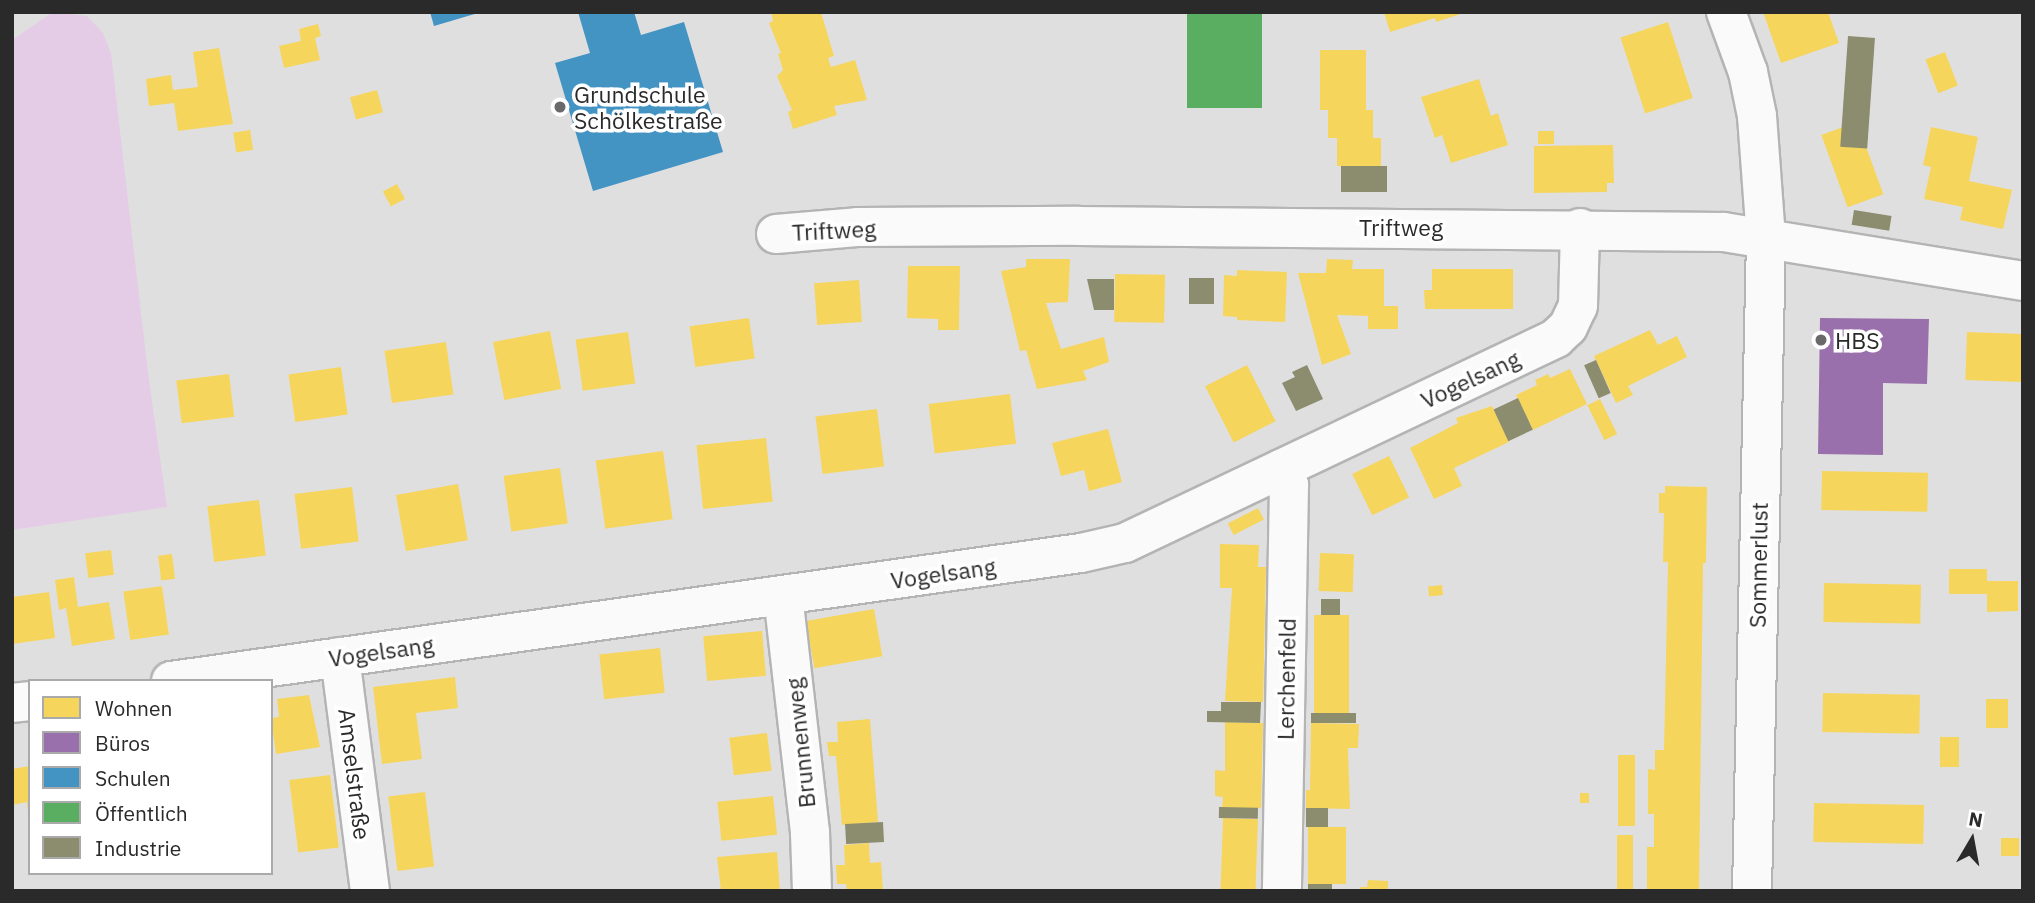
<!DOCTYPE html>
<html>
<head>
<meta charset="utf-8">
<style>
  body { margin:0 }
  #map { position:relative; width:2035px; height:903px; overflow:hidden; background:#e0dfe0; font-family:"IBM Plex Sans",sans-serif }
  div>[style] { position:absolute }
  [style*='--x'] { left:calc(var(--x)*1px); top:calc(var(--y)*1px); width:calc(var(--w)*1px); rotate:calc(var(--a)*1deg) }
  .green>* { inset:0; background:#e5cce6 }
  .homes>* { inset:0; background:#f6d55c; transform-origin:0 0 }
  .offices>* { inset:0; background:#9970ab }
  .schools>* { inset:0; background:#4393c3 }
  .public>* { inset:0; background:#5aae61; transform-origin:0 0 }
  .industry>* { inset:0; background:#8c8c6e; transform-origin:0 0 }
  .roads { filter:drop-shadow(2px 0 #b5b4b5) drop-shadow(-2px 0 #b5b4b5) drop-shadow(0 2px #b5b4b5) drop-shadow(0 -2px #b5b4b5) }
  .minor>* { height:38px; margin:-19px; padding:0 19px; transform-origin:19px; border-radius:19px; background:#fafafa }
  .dots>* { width:19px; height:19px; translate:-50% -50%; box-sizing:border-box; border:4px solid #fff; border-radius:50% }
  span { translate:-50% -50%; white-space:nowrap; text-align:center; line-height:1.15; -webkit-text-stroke:7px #fff; paint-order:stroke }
  .poi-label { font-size:23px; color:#2b2a2b }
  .left { translate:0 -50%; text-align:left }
  .street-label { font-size:23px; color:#2b2a2b }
  .frame { position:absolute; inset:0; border:14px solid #2b2a2b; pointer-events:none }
  .legend { position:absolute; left:28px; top:679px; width:245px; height:196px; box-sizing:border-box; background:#fff; border:2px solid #aaa; margin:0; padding:9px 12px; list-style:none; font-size:21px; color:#2b2a2b }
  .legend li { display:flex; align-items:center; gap:14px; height:35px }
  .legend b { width:35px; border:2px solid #aaa }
  .north { position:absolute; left:1937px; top:805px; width:70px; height:70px; -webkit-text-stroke:5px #fff; paint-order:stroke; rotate:10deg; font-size:19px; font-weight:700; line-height:28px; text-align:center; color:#2b2a2b }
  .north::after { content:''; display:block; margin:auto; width:24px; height:32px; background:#2b2a2b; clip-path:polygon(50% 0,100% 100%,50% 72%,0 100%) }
</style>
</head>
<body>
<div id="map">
  <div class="green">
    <i style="clip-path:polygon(53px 12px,87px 16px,103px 33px,111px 53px,148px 373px,167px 507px,12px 530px,12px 40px)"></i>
  </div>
  <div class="homes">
    <i style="clip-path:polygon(771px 12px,821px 12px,834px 56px,828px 58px,831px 67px,855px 60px,867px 100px,834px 106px,837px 115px,793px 129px,788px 112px,792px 110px,777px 76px,783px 70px,778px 54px,781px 53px,769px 23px,773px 21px)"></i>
    <i style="clip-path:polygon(1384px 12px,1464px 12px,1464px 13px,1436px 22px,1435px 18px,1390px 32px)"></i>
    <i style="clip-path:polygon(1763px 12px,1828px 12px,1839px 43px,1781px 63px)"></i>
    <i style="left:1668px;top:22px;width:80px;height:50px;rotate:72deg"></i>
    <i style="clip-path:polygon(318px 24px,321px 36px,315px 38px,320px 60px,284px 68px,279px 46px,301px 41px,299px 29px)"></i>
    <i style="clip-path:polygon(219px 48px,233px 124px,178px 131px,174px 103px,149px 106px,146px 79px,171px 75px,173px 90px,198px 87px,193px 52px)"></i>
    <i style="clip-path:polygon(1320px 50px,1366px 50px,1366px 110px,1373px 110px,1373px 138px,1381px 138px,1381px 166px,1337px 166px,1337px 138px,1328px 138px,1328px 110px,1320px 110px)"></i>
    <i style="left:1945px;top:52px;width:36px;height:21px;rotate:69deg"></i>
    <i style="clip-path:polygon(1479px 79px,1491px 116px,1498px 113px,1508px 145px,1451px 163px,1442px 135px,1435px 138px,1421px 97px)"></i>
    <i style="left:377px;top:90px;width:23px;height:28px;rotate:75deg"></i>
    <i style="left:1857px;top:122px;width:77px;height:38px;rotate:70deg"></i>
    <i style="clip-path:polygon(1931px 127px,1978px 137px,1969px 181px,2012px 190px,2003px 229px,1960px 220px,1963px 207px,1924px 199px,1931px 167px,1923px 165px)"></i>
    <i style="left:250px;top:130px;width:20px;height:17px;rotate:81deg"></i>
    <i style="left:1538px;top:131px;width:16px;height:13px"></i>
    <i style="clip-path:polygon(1613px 145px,1614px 183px,1607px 183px,1607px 192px,1534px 193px,1534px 146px)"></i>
    <i style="left:397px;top:184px;width:17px;height:16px;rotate:62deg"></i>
    <i style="clip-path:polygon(1026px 259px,1070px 259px,1068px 302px,1046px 303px,1061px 349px,1104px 337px,1109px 362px,1083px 371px,1087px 380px,1037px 389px,1026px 350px,1020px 351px,1001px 271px,1026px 267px)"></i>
    <i style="clip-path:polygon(1327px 259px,1353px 260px,1352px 269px,1384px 269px,1384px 306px,1398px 306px,1398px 329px,1368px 329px,1368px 316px,1337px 315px,1351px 354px,1322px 365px,1298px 273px,1326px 273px)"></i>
    <i style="clip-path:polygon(908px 266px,960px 266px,959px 330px,938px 330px,938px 319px,907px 318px)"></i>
    <i style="clip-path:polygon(1432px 269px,1513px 269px,1513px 309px,1425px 309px,1424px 290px,1432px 290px)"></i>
    <i style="clip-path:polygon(1237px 270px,1287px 272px,1285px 322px,1237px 320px,1237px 317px,1223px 316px,1224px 275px,1237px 276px)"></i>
    <i style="left:1115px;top:274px;width:50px;height:48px;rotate:1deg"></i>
    <i style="left:859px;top:280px;width:42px;height:45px;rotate:86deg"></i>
    <i style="left:749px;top:318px;width:41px;height:60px;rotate:82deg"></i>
    <i style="clip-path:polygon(1650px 330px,1658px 345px,1677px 336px,1687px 357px,1628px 386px,1633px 395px,1616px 403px,1594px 356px)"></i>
    <i style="left:550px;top:331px;width:59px;height:58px;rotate:79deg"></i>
    <i style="left:628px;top:332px;width:52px;height:53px;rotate:82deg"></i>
    <i style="left:1967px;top:332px;width:56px;height:48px;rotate:2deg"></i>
    <i style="left:446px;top:342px;width:53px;height:62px;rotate:82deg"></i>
    <i style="left:1247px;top:365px;width:63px;height:47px;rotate:63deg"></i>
    <i style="left:341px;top:367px;width:48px;height:53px;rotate:82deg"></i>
    <i style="clip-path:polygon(1570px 369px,1587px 404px,1533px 430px,1516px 395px,1537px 385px,1535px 380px,1542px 377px,1548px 374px,1550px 378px)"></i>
    <i style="left:229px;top:374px;width:43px;height:53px;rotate:83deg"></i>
    <i style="left:1010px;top:394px;width:50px;height:82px;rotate:83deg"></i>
    <i style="left:1600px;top:399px;width:39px;height:14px;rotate:64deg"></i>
    <i style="clip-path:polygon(1492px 406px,1509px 442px,1454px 468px,1462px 486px,1434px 499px,1410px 448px,1458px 423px,1456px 418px)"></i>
    <i style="left:877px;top:409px;width:58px;height:62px;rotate:83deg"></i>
    <i style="clip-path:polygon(1108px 429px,1122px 482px,1089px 491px,1084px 470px,1061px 476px,1052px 443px)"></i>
    <i style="left:766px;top:438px;width:64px;height:70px;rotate:84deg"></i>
    <i style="left:663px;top:451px;width:69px;height:68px;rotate:82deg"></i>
    <i style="left:1389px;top:456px;width:46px;height:41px;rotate:64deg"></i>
    <i style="left:560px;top:468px;width:56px;height:57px;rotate:82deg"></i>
    <i style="left:1822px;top:471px;width:106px;height:39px;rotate:1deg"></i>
    <i style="left:458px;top:484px;width:57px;height:63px;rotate:80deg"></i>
    <i style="clip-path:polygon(1665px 486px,1707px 487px,1706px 563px,1703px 563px,1699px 891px,1647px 891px,1647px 847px,1654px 847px,1654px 814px,1648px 814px,1648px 769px,1655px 770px,1655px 750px,1664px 750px,1668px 562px,1663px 562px,1664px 513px,1659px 513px,1659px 493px,1665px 493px)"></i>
    <i style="left:352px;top:487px;width:55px;height:58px;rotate:83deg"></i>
    <i style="left:259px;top:500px;width:56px;height:52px;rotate:83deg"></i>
    <i style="left:1258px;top:508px;width:13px;height:34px;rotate:63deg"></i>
    <i style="clip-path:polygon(1220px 544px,1259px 545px,1258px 567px,1266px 567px,1263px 702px,1225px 701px,1232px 588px,1220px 588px)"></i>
    <i style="left:111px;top:550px;width:25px;height:26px;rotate:83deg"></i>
    <i style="left:1320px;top:553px;width:34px;height:38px;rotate:2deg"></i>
    <i style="left:172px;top:554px;width:25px;height:14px;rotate:83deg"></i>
    <i style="clip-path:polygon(1949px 569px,1987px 569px,1987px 581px,2018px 581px,2018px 611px,1987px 612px,1987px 594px,1949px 594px)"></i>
    <i style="clip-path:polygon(74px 577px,78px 607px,109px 602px,115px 639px,72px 646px,66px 608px,59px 610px,55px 580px)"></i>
    <i style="left:1824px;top:583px;width:97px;height:39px;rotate:1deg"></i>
    <i style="left:1442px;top:585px;width:10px;height:14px;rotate:84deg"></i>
    <i style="left:162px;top:586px;width:49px;height:39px;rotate:82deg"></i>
    <i style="clip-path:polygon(49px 592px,55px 638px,12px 644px,12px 597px)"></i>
    <i style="left:874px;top:609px;width:48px;height:69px;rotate:80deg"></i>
    <i style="left:1314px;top:615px;width:35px;height:98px"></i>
    <i style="left:762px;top:631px;width:45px;height:59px;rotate:85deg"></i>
    <i style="left:660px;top:648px;width:45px;height:61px;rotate:84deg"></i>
    <i style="clip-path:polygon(455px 677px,458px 708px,416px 713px,422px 759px,382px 764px,373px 687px)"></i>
    <i style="left:1823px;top:693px;width:97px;height:39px;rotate:1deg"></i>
    <i style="clip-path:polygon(309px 695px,320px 747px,276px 754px,271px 718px,279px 717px,277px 699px)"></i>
    <i style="left:1986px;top:699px;width:22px;height:29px"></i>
    <i style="clip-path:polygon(870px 719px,878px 822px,842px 825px,836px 756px,829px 756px,827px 742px,838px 742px,837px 722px)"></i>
    <i style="clip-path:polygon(1225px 722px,1263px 723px,1261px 808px,1222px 808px,1223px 797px,1215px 796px,1215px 770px,1225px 771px)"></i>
    <i style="clip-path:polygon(1311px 723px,1359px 724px,1358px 748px,1348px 748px,1350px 809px,1306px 808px,1306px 790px,1310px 790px)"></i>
    <i style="left:767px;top:733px;width:38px;height:38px;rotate:83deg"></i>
    <i style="left:1940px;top:737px;width:19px;height:30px"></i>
    <i style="left:1618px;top:755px;width:17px;height:71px"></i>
    <i style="clip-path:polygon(30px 766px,30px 811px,28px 811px,27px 802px,12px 805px,12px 769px)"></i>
    <i style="left:330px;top:775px;width:73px;height:41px;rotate:83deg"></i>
    <i style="left:425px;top:792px;width:75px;height:37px;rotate:83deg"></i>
    <i style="left:1580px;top:793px;width:9px;height:10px"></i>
    <i style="left:773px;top:796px;width:39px;height:56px;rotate:84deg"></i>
    <i style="left:1814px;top:803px;width:110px;height:39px;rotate:1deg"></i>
    <i style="left:1223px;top:818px;width:35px;height:73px;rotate:2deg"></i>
    <i style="left:1308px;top:827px;width:38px;height:57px"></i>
    <i style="left:1617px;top:835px;width:16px;height:56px"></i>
    <i style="left:2001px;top:838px;width:18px;height:18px"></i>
    <i style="clip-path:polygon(869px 843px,870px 863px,881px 862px,883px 891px,847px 891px,846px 884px,837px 884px,836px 865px,845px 865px,844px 845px)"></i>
    <i style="clip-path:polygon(777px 852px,780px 891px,721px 891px,717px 857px)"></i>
    <i style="clip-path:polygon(1368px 880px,1388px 881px,1388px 891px,1360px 891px,1360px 887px,1367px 887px)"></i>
  </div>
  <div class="offices">
    <i style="clip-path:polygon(1820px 318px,1929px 319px,1927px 384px,1883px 383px,1883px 455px,1818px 454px)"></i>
  </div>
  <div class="schools">
    <i style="clip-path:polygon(430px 12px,478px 12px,478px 13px,434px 26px)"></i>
    <i style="clip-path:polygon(578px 12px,634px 12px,641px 35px,684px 22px,723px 152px,593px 191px,555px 63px,590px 53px)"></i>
  </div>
  <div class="public">
    <i style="left:1187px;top:12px;width:75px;height:96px"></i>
  </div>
  <div class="industry">
    <i style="left:1848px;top:36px;width:27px;height:111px;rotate:4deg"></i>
    <i style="left:1341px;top:166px;width:46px;height:26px"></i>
    <i style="left:1854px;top:210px;width:38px;height:15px;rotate:9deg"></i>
    <i style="left:1189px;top:278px;width:25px;height:26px"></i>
    <i style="clip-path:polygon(1087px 279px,1114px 279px,1114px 310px,1094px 310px)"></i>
    <i style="left:1596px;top:360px;width:36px;height:13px;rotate:66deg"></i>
    <i style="clip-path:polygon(1307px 365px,1323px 399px,1296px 411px,1282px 383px,1295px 377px,1292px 372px)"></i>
    <i style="left:1518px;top:398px;width:35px;height:27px;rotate:65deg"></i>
    <i style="left:1321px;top:599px;width:19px;height:16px"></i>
    <i style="clip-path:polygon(1221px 702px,1261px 702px,1260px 723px,1207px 722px,1207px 711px,1221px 711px)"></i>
    <i style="left:1311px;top:713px;width:45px;height:10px"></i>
    <i style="left:1219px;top:807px;width:39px;height:11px;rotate:1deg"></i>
    <i style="left:1306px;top:808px;width:22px;height:19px"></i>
    <i style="left:883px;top:822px;width:20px;height:38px;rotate:87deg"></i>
    <i style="left:1308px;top:884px;width:24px;height:7px"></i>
  </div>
  <div class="roads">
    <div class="minor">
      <i style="--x:1726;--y:12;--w:64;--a:69.9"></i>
      <i style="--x:1748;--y:72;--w:45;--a:78.4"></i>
      <i style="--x:1757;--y:116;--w:123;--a:85.8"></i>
      <i style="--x:1766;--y:239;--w:652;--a:91.23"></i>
      <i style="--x:776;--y:234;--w:81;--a:-4.9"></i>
      <i style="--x:857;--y:227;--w:221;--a:-0.3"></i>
      <i style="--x:1078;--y:226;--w:646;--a:0.53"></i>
      <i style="--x:1724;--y:232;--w:303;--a:9.3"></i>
      <i style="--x:1281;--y:469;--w:18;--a:63"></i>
      <i style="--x:1289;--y:485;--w:406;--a:91"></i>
      <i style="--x:783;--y:595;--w:240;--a:83.5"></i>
      <i style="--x:810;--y:833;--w:58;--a:88"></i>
      <i style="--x:340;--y:657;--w:236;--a:82.7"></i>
      <i style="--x:171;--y:681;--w:919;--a:-8.01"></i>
      <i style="--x:1081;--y:553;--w:45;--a:-12.8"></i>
      <i style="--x:1125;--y:543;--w:477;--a:-25.4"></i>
      <i style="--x:1556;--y:338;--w:16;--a:-43"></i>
      <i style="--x:1568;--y:327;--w:23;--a:-65"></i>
      <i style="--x:1578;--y:306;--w:78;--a:-88.5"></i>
      <i style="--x:12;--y:703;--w:18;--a:-6"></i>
    </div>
  </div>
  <div class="dots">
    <i style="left:560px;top:107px;background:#6a696a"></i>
    <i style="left:1821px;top:340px;background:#6a696a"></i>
  </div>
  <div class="poi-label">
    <span class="left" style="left:574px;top:107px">Grundschule<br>Schölkestraße</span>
    <span class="left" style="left:1835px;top:340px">HBS</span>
  </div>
  <div class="street-label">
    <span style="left:1401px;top:227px">Triftweg</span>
    <span style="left:834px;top:230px;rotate:-3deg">Triftweg</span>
    <span style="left:1470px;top:379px;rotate:-25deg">Vogelsang</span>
    <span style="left:1758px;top:565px;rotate:-89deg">Sommerlust</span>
    <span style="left:943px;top:573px;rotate:-8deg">Vogelsang</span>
    <span style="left:381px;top:651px;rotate:-8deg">Vogelsang</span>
    <span style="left:1286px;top:679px;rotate:-89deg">Lerchenfeld</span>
    <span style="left:800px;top:743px;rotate:-96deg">Brunnenweg</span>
    <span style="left:355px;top:774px;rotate:83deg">Amselstraße</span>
  </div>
  <div class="frame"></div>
  <ul class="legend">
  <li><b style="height:19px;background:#f6d55c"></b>Wohnen</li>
  <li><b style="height:19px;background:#9970ab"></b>Büros</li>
  <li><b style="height:19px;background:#4393c3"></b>Schulen</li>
  <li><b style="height:19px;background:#5aae61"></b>Öffentlich</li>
  <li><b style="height:19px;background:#8c8c6e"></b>Industrie</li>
  </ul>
  <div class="north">N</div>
</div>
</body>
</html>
